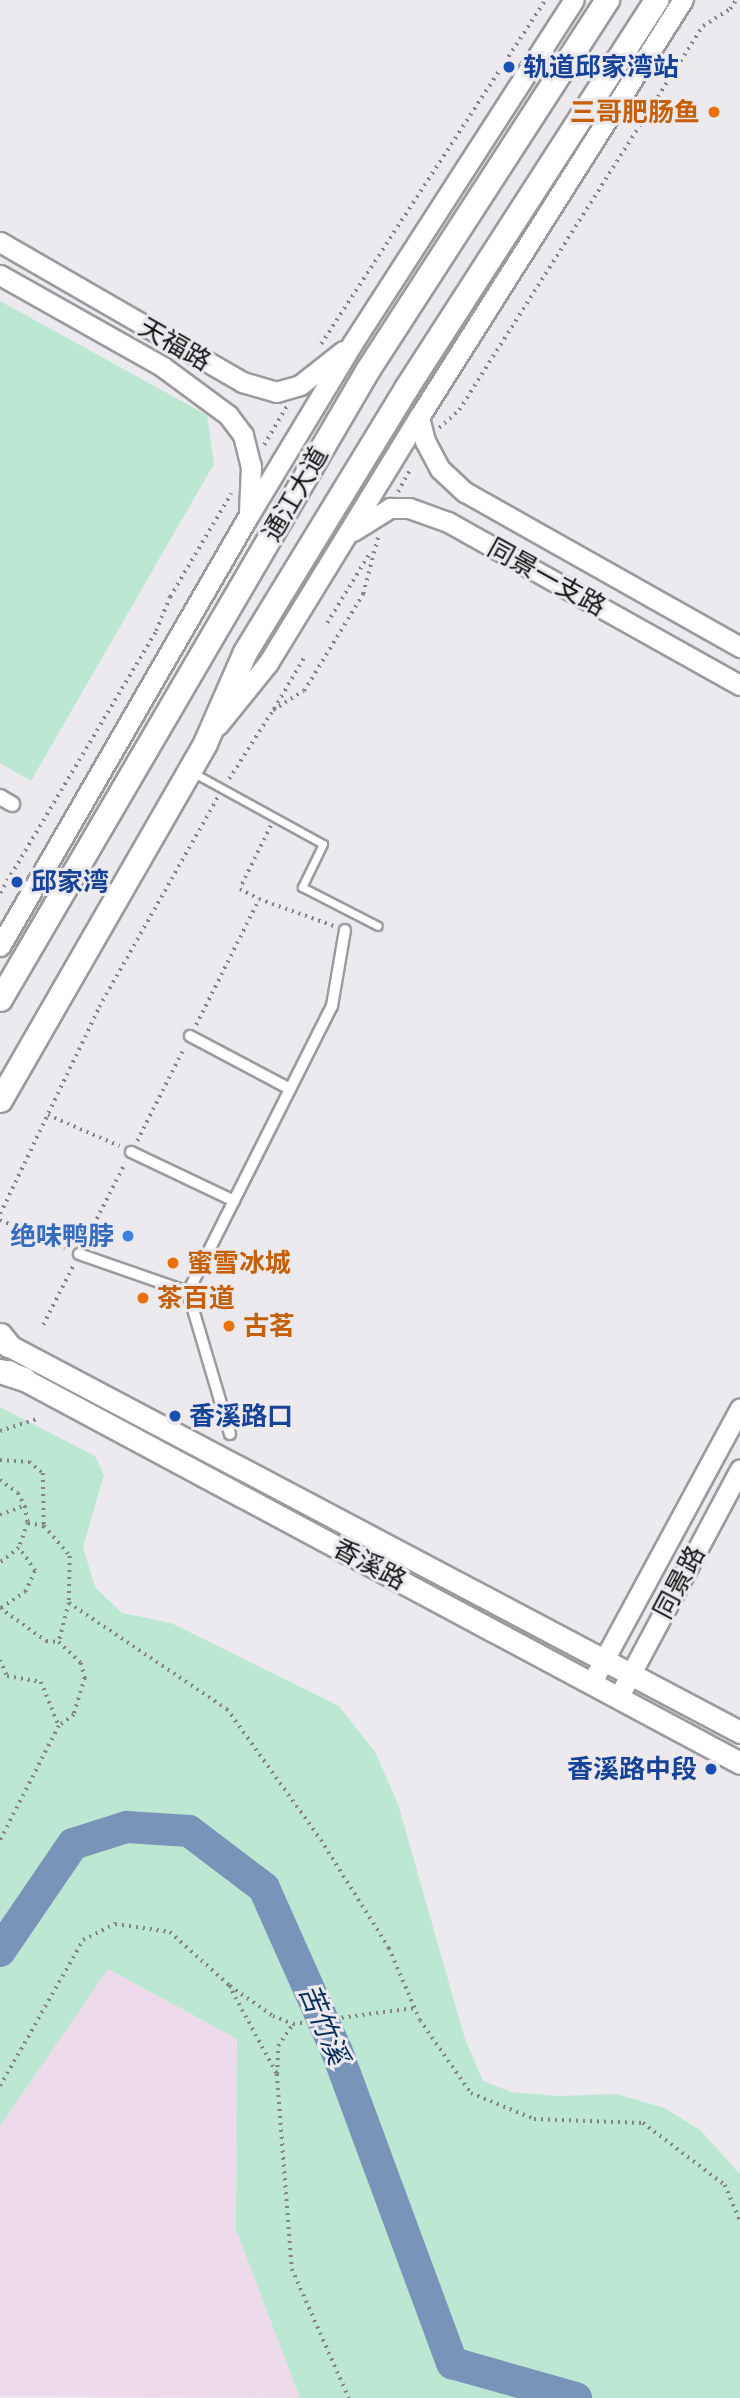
<!DOCTYPE html>
<html>
<head>
<meta charset="utf-8">
<style>
  body { margin:0 }
  #map { position:relative; width:740px; height:2398px; overflow:hidden; background:#eceaee; font-family:"Titillium Web","Noto Sans SC",sans-serif }
  div>[style] { position:absolute }
  [style*='--x'] { left:calc(var(--x)*1px); top:calc(var(--y)*1px); width:calc(var(--w)*1px); rotate:calc(var(--a)*1deg) }
  .industrial>* { inset:0; background:#eddbeb }
  .green>* { inset:0; background:#bce8d3 }
  .river>* { height:32px; margin:-16px; padding:0 16px; transform-origin:16px; border-radius:16px; background:#7894b8 }
  .path>* { height:3.5px; margin-top:-1.75px; transform-origin:0; background:repeating-linear-gradient(90deg,#848385 0 2px,transparent 0 7px) }
  .roads { filter:drop-shadow(2px 0 #9c9a9e) drop-shadow(-2px 0 #9c9a9e) drop-shadow(0 2px #9c9a9e) drop-shadow(0 -2px #9c9a9e) }
  .service>* { height:7px; margin:-3.5px; padding:0 3.5px; transform-origin:3.5px; border-radius:3.5px; background:#fff }
  .pedestrian>* { height:10px; margin:-5px; padding:0 5px; transform-origin:5px; border-radius:5px; background:#fff }
  .minor>* { height:14px; margin:-7px; padding:0 7px; transform-origin:7px; border-radius:7px; background:#fff }
  .tertiary>* { height:19px; margin:-9.5px; padding:0 9.5px; transform-origin:9.5px; border-radius:9.5px; background:#fff }
  .secondary>* { height:21px; margin:-10.5px; padding:0 10.5px; transform-origin:10.5px; border-radius:10.5px; background:#fff }
  .primary>* { height:23px; margin:-11.5px; padding:0 11.5px; transform-origin:11.5px; border-radius:11.5px; background:#fff }
  .dots>* { width:19px; height:19px; translate:-50% -50%; box-sizing:border-box; border:4px solid #eceaee; border-radius:50% }
  span { translate:-50% -50%; white-space:nowrap; text-align:center; line-height:1.15; -webkit-text-stroke:6px #eceaee; paint-order:stroke }
  .transit-label { font-size:26px; color:#164399; font-weight:700 }
  .left { translate:0 -50%; text-align:left }
  .right { translate:-100% -50%; text-align:right }
  .food-label { font-size:26px; color:#c56008; font-weight:700 }
  .street-label { font-size:26px; color:#141314 }
  .shop-label { font-size:26px; color:#366cbe; font-weight:700 }
  .water-label { font-size:28px; color:#062f5d; font-style:italic }
</style>
</head>
<body>
<div id="map">
  <div class="industrial">
    <i style="clip-path:polygon(107px 1969px,237px 2039px,236px 2230px,300px 2398px,0 2396px,0 2126px)"></i>
  </div>
  <div class="green">
    <i style="clip-path:polygon(0 301px,207px 415px,214px 464px,31px 781px,0 763px)"></i>
    <i style="clip-path:polygon(0 1407px,95px 1456px,104px 1475px,83px 1547px,95px 1587px,122px 1613px,171px 1623px,339px 1706px,375px 1752px,398px 1804px,465px 2039px,483px 2081px,511px 2092px,559px 2096px,617px 2094px,664px 2108px,700px 2130px,740px 2174px,740px 2398px,300px 2398px,236px 2230px,237px 2039px,108px 1969px,0 2126px)"></i>
  </div>
  <div class="river">
    <i style="--x:0;--y:1951;--w:130;--a:-55.7"></i>
    <i style="--x:73;--y:1844;--w:57;--a:-17.5"></i>
    <i style="--x:127;--y:1827;--w:62;--a:3.7"></i>
    <i style="--x:189;--y:1831;--w:94;--a:37.2"></i>
    <i style="--x:264;--y:1888;--w:180;--a:66"></i>
    <i style="--x:337;--y:2052;--w:332;--a:69.7"></i>
    <i style="--x:452;--y:2363;--w:129;--a:15.8"></i>
  </div>
  <div class="path">
    <i style="--x:321;--y:344;--w:411;--a:-56.9"></i>
    <i style="--x:439;--y:428;--w:27;--a:-42"></i>
    <i style="--x:459;--y:410;--w:455;--a:-57.6"></i>
    <i style="--x:703;--y:26;--w:32;--a:-32"></i>
    <i style="--x:730;--y:9;--w:11;--a:-56"></i>
    <i style="--x:264;--y:445;--w:45;--a:-59.5"></i>
    <i style="--x:398;--y:492;--w:27;--a:-62"></i>
    <i style="--x:327;--y:623;--w:84;--a:-58.6"></i>
    <i style="--x:274;--y:709;--w:61;--a:-59.7"></i>
    <i style="--x:229;--y:779;--w:82;--a:-57.5"></i>
    <i style="--x:273;--y:710;--w:36;--a:-32"></i>
    <i style="--x:304;--y:691;--w:114;--a:-58.7"></i>
    <i style="--x:363;--y:594;--w:59;--a:-75.3"></i>
    <i style="--x:271;--y:826;--w:70;--a:116.2"></i>
    <i style="--x:240;--y:889;--w:21;--a:28"></i>
    <i style="--x:259;--y:899;--w:80;--a:19.8"></i>
    <i style="--x:0;--y:893;--w:305;--a:-59.2"></i>
    <i style="--x:156;--y:631;--w:37;--a:-68"></i>
    <i style="--x:170;--y:597;--w:120;--a:-59.4"></i>
    <i style="--x:196;--y:1025;--w:141;--a:-63.4"></i>
    <i style="--x:48;--y:1115;--w:78;--a:23.3"></i>
    <i style="--x:137;--y:1141;--w:104;--a:-63.2"></i>
    <i style="--x:0;--y:1214;--w:229;--a:-64.4"></i>
    <i style="--x:99;--y:1007;--w:241;--a:-60.5"></i>
    <i style="--x:0;--y:1220;--w:73;--a:23.4"></i>
    <i style="--x:84;--y:1244;--w:91;--a:-63.2"></i>
    <i style="--x:43;--y:1325;--w:66;--a:-63"></i>
    <i style="--x:0;--y:1431;--w:38;--a:-18"></i>
    <i style="--x:0;--y:1460;--w:29;--a:4"></i>
    <i style="--x:29;--y:1462;--w:18;--a:38"></i>
    <i style="--x:43;--y:1473;--w:53;--a:88.9"></i>
    <i style="--x:0;--y:1480;--w:22;--a:36"></i>
    <i style="--x:18;--y:1493;--w:15;--a:62"></i>
    <i style="--x:25;--y:1506;--w:17;--a:80"></i>
    <i style="--x:28;--y:1523;--w:27;--a:110"></i>
    <i style="--x:19;--y:1548;--w:24;--a:142"></i>
    <i style="--x:0;--y:1515;--w:26;--a:-21"></i>
    <i style="--x:28;--y:1523;--w:16;--a:11"></i>
    <i style="--x:44;--y:1526;--w:40;--a:49"></i>
    <i style="--x:70;--y:1556;--w:47;--a:91.2"></i>
    <i style="--x:69;--y:1603;--w:40;--a:104.4"></i>
    <i style="--x:69;--y:1603;--w:190;--a:33.9"></i>
    <i style="--x:227;--y:1709;--w:161;--a:54.3"></i>
    <i style="--x:321;--y:1840;--w:128;--a:57.8"></i>
    <i style="--x:389;--y:1948;--w:78;--a:66.7"></i>
    <i style="--x:420;--y:2020;--w:89;--a:55.1"></i>
    <i style="--x:471;--y:2093;--w:68;--a:22.4"></i>
    <i style="--x:534;--y:2119;--w:109;--a:2.1"></i>
    <i style="--x:643;--y:2123;--w:103;--a:37.1"></i>
    <i style="--x:725;--y:2185;--w:39;--a:67"></i>
    <i style="--x:0;--y:1608;--w:57;--a:35.7"></i>
    <i style="--x:46;--y:1641;--w:13;--a:4"></i>
    <i style="--x:59;--y:1642;--w:30;--a:44"></i>
    <i style="--x:81;--y:1663;--w:16;--a:75"></i>
    <i style="--x:85;--y:1678;--w:39;--a:107"></i>
    <i style="--x:74;--y:1715;--w:19;--a:144"></i>
    <i style="--x:59;--y:1726;--w:129;--a:117.2"></i>
    <i style="--x:1;--y:1608;--w:29;--a:-34"></i>
    <i style="--x:25;--y:1592;--w:23;--a:-65"></i>
    <i style="--x:35;--y:1571;--w:28;--a:-125"></i>
    <i style="--x:0;--y:1660;--w:17;--a:66"></i>
    <i style="--x:7;--y:1676;--w:35;--a:10"></i>
    <i style="--x:41;--y:1682;--w:48;--a:67.8"></i>
    <i style="--x:230;--y:1986;--w:52;--a:34.9"></i>
    <i style="--x:273;--y:2016;--w:22;--a:22"></i>
    <i style="--x:293;--y:2024;--w:123;--a:-7.5"></i>
    <i style="--x:277;--y:2074;--w:28;--a:-88"></i>
    <i style="--x:278;--y:2046;--w:27;--a:-56"></i>
    <i style="--x:0;--y:2086;--w:168;--a:-60.4"></i>
    <i style="--x:83;--y:1940;--w:36;--a:-27"></i>
    <i style="--x:115;--y:1924;--w:56;--a:8.3"></i>
    <i style="--x:170;--y:1932;--w:79;--a:41.9"></i>
    <i style="--x:229;--y:1985;--w:101;--a:61.7"></i>
    <i style="--x:277;--y:2074;--w:196;--a:85.6"></i>
    <i style="--x:292;--y:2269;--w:141;--a:66.2"></i>
  </div>
  <div class="roads">
    <div class="service">
      <i style="--x:192;--y:772;--w:149;--a:28.8"></i>
      <i style="--x:323;--y:844;--w:48;--a:116"></i>
      <i style="--x:302;--y:887;--w:85;--a:27.2"></i>
    </div>
    <div class="pedestrian">
      <i style="--x:190;--y:1036;--w:113;--a:27.9"></i>
      <i style="--x:131;--y:1152;--w:114;--a:25.4"></i>
      <i style="--x:79;--y:1254;--w:115;--a:19.2"></i>
      <i style="--x:230;--y:1434;--w:148;--a:-106.5"></i>
      <i style="--x:188;--y:1292;--w:320;--a:-63.3"></i>
      <i style="--x:332;--y:1006;--w:77;--a:-80.3"></i>
    </div>
    <div class="minor">
      <i style="--x:0;--y:797;--w:14;--a:30"></i>
    </div>
    <div class="tertiary">
      <i style="--x:0;--y:242;--w:280;--a:30"></i>
      <i style="--x:242;--y:382;--w:35;--a:16"></i>
      <i style="--x:276;--y:392;--w:25;--a:-16"></i>
      <i style="--x:300;--y:385;--w:55;--a:-38.3"></i>
      <i style="--x:0;--y:275;--w:187;--a:29.4"></i>
      <i style="--x:163;--y:367;--w:81;--a:36.4"></i>
      <i style="--x:228;--y:415;--w:25;--a:53"></i>
      <i style="--x:243;--y:435;--w:32;--a:76"></i>
      <i style="--x:251;--y:466;--w:45;--a:92.5"></i>
      <i style="--x:419;--y:417;--w:25;--a:76"></i>
      <i style="--x:425;--y:441;--w:32;--a:62"></i>
      <i style="--x:440;--y:469;--w:34;--a:43"></i>
      <i style="--x:465;--y:492;--w:316;--a:29.4"></i>
      <i style="--x:353;--y:531;--w:44;--a:-31.9"></i>
      <i style="--x:390;--y:508;--w:19;--a:0"></i>
      <i style="--x:409;--y:508;--w:41;--a:19.7"></i>
      <i style="--x:448;--y:522;--w:334;--a:29.2"></i>
      <i style="--x:218;--y:725;--w:80;--a:-51.1"></i>
      <i style="--x:268;--y:663;--w:289;--a:-58.5"></i>
      <i style="--x:419;--y:417;--w:494;--a:-57.7"></i>
      <i style="--x:0;--y:946;--w:498;--a:-60"></i>
      <i style="--x:249;--y:515;--w:200;--a:-58.9"></i>
      <i style="--x:352;--y:344;--w:409;--a:-57.2"></i>
      <i style="--x:592;--y:1682;--w:311;--a:-61.6"></i>
      <i style="--x:619;--y:1696;--w:257;--a:-61.9"></i>
    </div>
    <div class="secondary">
      <i style="--x:0;--y:1341;--w:837;--a:27.85"></i>
      <i style="--x:8;--y:1371;--w:830;--a:28.17"></i>
    </div>
    <div class="primary">
      <i style="--x:0;--y:999;--w:730;--a:-59.71"></i>
      <i style="--x:368;--y:369;--w:440;--a:-57.1"></i>
      <i style="--x:0;--y:1100;--w:412;--a:-60.1"></i>
      <i style="--x:205;--y:743;--w:99;--a:-66.3"></i>
      <i style="--x:245;--y:652;--w:309;--a:-58.6"></i>
      <i style="--x:406;--y:388;--w:462;--a:-57.2"></i>
      <i style="--x:0;--y:1335;--w:13;--a:51"></i>
      <i style="--x:0;--y:1371;--w:25;--a:18"></i>
    </div>
  </div>
  <div class="dots">
    <i style="left:509px;top:67px;background:#1a4fb4"></i>
    <i style="left:714px;top:112px;background:#e8710a"></i>
    <i style="left:17px;top:882px;background:#1a4fb4"></i>
    <i style="left:128px;top:1236px;background:#3f7fe0"></i>
    <i style="left:173px;top:1263px;background:#e8710a"></i>
    <i style="left:143px;top:1298px;background:#e8710a"></i>
    <i style="left:229px;top:1326px;background:#e8710a"></i>
    <i style="left:175px;top:1416px;background:#1a4fb4"></i>
    <i style="left:711px;top:1769px;background:#1a4fb4"></i>
  </div>
  <div class="transit-label">
    <span class="left" style="left:523px;top:67px">轨道邱家湾站</span>
    <span class="left" style="left:31px;top:882px">邱家湾</span>
    <span class="left" style="left:189px;top:1416px">香溪路口</span>
    <span class="right" style="left:697px;top:1769px">香溪路中段</span>
  </div>
  <div class="food-label">
    <span class="right" style="left:700px;top:112px">三哥肥肠鱼</span>
    <span class="left" style="left:187px;top:1263px">蜜雪冰城</span>
    <span class="left" style="left:157px;top:1298px">茶百道</span>
    <span class="left" style="left:243px;top:1326px">古茗</span>
  </div>
  <div class="street-label">
    <span style="left:175px;top:344px;rotate:30deg">天福路</span>
    <span style="left:295px;top:494px;rotate:-60deg">通江大道</span>
    <span style="left:547px;top:577px;rotate:29deg">同景一支路</span>
    <span style="left:370px;top:1564px;rotate:28deg">香溪路</span>
    <span style="left:679px;top:1582px;rotate:-62deg">同景路</span>
  </div>
  <div class="shop-label">
    <span class="right" style="left:114px;top:1236px">绝味鸭脖</span>
  </div>
  <div class="water-label">
    <span style="left:324px;top:2024px;rotate:67deg">苦竹溪</span>
  </div>
</div>
</body>
</html>
